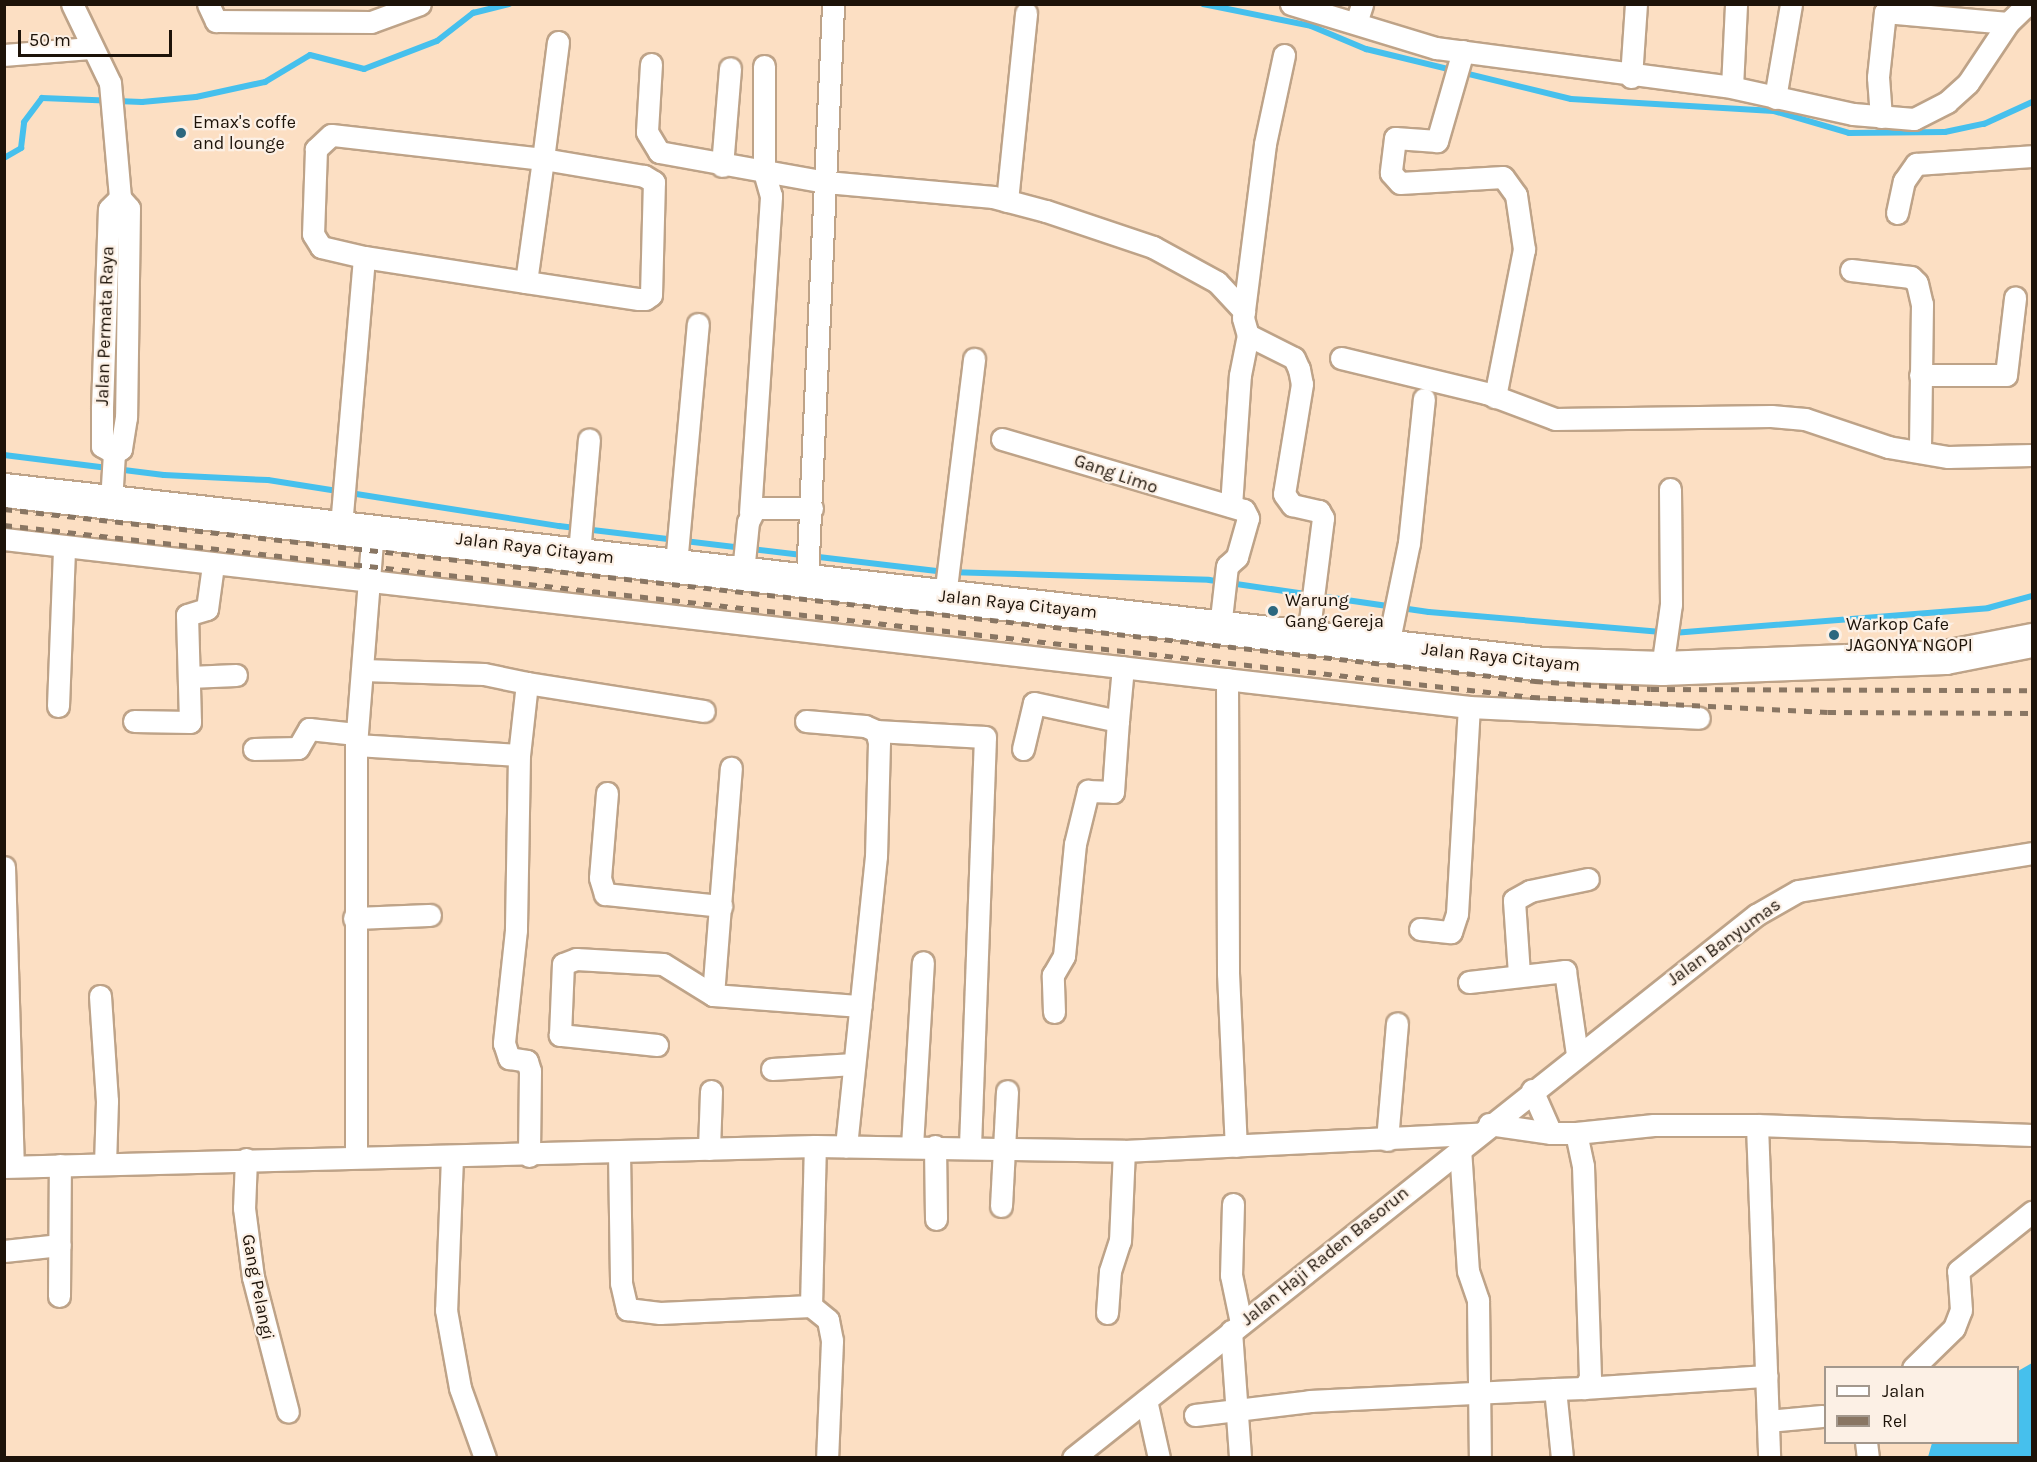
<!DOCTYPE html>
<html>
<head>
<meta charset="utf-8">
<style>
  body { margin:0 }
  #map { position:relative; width:2037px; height:1462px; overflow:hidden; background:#fcdfc3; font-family:Karla,sans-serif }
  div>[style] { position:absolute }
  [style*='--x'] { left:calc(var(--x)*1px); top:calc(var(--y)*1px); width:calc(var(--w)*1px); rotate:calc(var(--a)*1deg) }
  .water>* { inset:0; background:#46c0ed }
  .stream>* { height:6px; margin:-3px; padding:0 3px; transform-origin:3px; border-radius:3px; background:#46c0ed }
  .roads { filter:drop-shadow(2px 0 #bea388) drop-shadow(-2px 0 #bea388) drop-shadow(0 2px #bea388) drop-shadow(0 -2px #bea388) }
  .minor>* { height:21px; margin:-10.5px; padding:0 10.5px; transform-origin:10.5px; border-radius:10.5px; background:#fff }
  .primary>* { height:33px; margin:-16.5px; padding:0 16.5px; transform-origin:16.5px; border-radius:16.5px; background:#fff }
  .rail>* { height:4.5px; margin-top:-2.25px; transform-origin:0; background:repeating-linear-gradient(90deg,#897663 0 8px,transparent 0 16px) }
  .dots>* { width:16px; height:16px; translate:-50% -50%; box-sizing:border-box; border:3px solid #fcf0e5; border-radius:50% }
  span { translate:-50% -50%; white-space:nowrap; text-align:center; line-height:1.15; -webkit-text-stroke:4.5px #fcf0e5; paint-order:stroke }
  .poi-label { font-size:18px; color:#1d1309 }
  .left { translate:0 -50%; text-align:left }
  .street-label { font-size:18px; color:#1d1309 }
  .frame { position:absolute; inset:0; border:6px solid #1d1309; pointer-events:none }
  .legend { position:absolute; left:1824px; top:1366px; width:195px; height:78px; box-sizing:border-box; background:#fcf0e5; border:2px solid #a3988d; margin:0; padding:8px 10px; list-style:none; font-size:18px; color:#1d1309 }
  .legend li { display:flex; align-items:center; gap:12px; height:30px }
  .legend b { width:30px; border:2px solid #a3988d }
  .scale { position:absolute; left:18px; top:30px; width:154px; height:27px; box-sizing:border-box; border:3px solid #1d1309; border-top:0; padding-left:8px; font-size:18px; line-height:21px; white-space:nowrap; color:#1d1309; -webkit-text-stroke:4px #fcf0e5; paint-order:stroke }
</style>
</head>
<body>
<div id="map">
  <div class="water">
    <i style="clip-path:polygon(2032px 1363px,2032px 1457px,1928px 1457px,1932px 1443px,2018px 1442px,2018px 1371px)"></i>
  </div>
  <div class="stream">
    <i style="--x:1203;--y:4;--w:110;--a:11.5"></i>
    <i style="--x:1311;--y:26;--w:60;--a:22.7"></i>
    <i style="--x:1366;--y:49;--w:211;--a:13.7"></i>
    <i style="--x:1571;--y:99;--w:203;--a:3.4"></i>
    <i style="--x:1774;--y:111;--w:78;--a:16.3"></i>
    <i style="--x:1849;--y:133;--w:96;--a:-0.6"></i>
    <i style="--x:1945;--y:132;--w:40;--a:-12"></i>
    <i style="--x:1984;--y:124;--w:53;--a:-24.6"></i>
    <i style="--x:4;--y:158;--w:20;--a:-30"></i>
    <i style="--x:21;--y:148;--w:26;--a:-83"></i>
    <i style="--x:24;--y:122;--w:30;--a:-53"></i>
    <i style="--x:42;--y:98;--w:100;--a:2.3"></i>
    <i style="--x:142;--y:102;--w:54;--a:-5.3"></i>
    <i style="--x:196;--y:97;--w:71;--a:-12.3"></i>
    <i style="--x:265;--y:82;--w:52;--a:-31"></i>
    <i style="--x:310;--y:55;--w:56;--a:14.5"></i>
    <i style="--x:364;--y:69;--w:78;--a:-21"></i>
    <i style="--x:437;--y:41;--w:46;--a:-37.9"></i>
    <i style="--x:473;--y:13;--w:37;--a:-14"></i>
    <i style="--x:4;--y:455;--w:161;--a:7.1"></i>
    <i style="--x:164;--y:475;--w:104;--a:2.8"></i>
    <i style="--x:268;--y:480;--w:295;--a:9"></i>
    <i style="--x:559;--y:526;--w:391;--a:6.8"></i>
    <i style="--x:947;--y:572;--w:262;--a:1.7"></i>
    <i style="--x:1209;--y:580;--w:222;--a:8.3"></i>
    <i style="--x:1429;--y:612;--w:245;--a:4.9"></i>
    <i style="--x:1673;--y:633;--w:316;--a:-4.5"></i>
    <i style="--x:1988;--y:608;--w:46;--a:-15.3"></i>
  </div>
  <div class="roads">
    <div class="minor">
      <i style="--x:72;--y:4;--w:88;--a:64.3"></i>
      <i style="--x:110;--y:83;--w:115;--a:85"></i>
      <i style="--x:120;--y:198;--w:13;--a:48"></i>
      <i style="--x:129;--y:208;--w:209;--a:90.8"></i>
      <i style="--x:126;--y:417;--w:32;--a:99"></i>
      <i style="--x:121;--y:449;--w:8;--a:150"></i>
      <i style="--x:208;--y:4;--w:19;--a:65"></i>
      <i style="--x:216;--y:21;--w:155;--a:0.4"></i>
      <i style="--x:371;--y:22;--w:52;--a:-20.2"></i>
      <i style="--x:1291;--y:4;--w:152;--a:16.9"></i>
      <i style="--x:1436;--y:48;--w:292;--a:7.5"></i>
      <i style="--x:1726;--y:86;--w:130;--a:12.4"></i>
      <i style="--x:1853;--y:114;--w:61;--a:4.7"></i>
      <i style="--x:1914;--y:119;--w:37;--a:-27"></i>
      <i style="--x:1947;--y:102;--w:28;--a:-42"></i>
      <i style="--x:1968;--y:83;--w:72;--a:-56.3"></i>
      <i style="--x:2008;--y:23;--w:28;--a:-44"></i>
      <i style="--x:1356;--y:23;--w:20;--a:-72"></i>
      <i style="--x:1463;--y:51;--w:94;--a:106.1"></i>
      <i style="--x:1437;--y:141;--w:42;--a:-175.9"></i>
      <i style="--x:1395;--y:138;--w:35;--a:97"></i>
      <i style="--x:1391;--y:173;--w:13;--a:48"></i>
      <i style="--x:1400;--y:183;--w:103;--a:-3.3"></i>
      <i style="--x:1503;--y:177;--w:22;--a:54"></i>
      <i style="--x:1516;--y:195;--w:55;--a:81.6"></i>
      <i style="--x:1524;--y:249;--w:151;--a:101.1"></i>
      <i style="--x:4;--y:55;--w:85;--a:-4.7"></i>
      <i style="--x:1284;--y:55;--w:91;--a:102.1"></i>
      <i style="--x:1265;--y:144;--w:175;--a:97.2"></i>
      <i style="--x:1243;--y:318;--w:18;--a:74"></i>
      <i style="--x:1248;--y:335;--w:51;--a:26.6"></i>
      <i style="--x:1294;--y:358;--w:12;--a:66"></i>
      <i style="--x:1299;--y:369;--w:15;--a:79"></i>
      <i style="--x:1302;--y:384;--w:111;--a:99.3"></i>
      <i style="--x:1284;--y:494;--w:14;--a:54"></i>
      <i style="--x:1292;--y:505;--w:28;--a:13"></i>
      <i style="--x:1319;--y:511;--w:8;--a:60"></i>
      <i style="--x:1323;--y:518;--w:119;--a:97.2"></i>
      <i style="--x:651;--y:64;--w:68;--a:93.4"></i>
      <i style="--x:647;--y:132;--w:23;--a:59"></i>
      <i style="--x:659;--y:152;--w:170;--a:10.2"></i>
      <i style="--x:826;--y:182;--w:168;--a:5.1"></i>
      <i style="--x:993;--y:197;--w:55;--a:14.8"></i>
      <i style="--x:1046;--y:211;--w:113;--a:18.6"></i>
      <i style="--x:1153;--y:247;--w:73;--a:28.7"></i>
      <i style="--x:1217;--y:282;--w:40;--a:47"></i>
      <i style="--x:1631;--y:77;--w:73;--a:-86.1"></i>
      <i style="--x:1732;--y:87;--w:83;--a:-87.2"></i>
      <i style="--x:1775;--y:98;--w:95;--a:-80.3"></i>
      <i style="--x:1881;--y:117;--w:40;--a:-94.3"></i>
      <i style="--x:1878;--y:77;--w:65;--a:-83.9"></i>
      <i style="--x:1885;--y:12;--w:123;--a:5.1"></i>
      <i style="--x:722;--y:166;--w:98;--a:-85.3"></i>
      <i style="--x:1007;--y:201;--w:189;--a:-84.2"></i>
      <i style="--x:1897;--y:213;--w:33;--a:-78"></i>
      <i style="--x:1904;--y:181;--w:21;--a:-55"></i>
      <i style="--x:1916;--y:164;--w:116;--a:-3.9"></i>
      <i style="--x:1851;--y:270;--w:60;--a:6.7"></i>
      <i style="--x:1911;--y:277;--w:8;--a:45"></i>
      <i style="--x:1917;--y:283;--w:22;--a:77"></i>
      <i style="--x:1922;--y:304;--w:148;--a:90.8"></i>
      <i style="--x:526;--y:282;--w:124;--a:-82.1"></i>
      <i style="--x:543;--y:159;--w:213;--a:-173.5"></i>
      <i style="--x:331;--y:135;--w:21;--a:137"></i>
      <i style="--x:316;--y:149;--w:85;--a:92"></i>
      <i style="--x:313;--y:234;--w:15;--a:58"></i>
      <i style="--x:321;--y:247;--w:44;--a:13.1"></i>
      <i style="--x:364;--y:257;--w:164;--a:8.8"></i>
      <i style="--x:526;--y:282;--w:114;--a:8.6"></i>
      <i style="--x:639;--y:299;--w:6;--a:0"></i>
      <i style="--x:645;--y:299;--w:7;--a:-34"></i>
      <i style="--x:651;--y:295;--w:113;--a:-88.5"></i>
      <i style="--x:654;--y:182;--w:12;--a:-149"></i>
      <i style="--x:644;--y:176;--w:102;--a:-170.4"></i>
      <i style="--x:543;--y:159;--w:118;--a:-82.7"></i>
      <i style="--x:1341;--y:358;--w:149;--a:13.6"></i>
      <i style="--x:1486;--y:393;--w:74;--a:20.6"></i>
      <i style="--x:1555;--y:419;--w:216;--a:-0.8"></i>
      <i style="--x:1771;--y:416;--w:34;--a:5"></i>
      <i style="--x:1805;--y:419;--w:88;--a:18.6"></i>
      <i style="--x:1888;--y:447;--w:61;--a:9.5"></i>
      <i style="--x:1948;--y:457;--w:84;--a:-1.4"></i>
      <i style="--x:1920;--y:375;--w:86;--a:0"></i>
      <i style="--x:2006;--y:375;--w:78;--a:-83.3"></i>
      <i style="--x:1002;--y:439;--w:252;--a:16.4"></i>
      <i style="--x:1244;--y:510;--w:9;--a:63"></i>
      <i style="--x:1248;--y:518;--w:41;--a:105.8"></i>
      <i style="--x:1237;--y:557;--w:13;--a:138"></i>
      <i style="--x:1227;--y:566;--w:61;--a:96.5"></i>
      <i style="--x:114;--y:453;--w:14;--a:-150"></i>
      <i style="--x:102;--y:446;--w:38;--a:-90"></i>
      <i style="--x:102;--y:408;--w:199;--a:-88"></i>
      <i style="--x:109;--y:209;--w:16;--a:-45"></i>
      <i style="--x:111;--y:502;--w:49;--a:-86.5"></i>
      <i style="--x:1231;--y:506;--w:131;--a:-86.1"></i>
      <i style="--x:1240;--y:375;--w:41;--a:-78.7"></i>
      <i style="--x:750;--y:513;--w:318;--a:-86.2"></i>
      <i style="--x:771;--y:196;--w:26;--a:-106"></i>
      <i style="--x:764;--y:171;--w:105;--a:-90"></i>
      <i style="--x:341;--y:526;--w:270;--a:-85.1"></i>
      <i style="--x:4;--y:539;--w:1475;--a:6.54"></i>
      <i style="--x:1469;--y:707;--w:230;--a:2.7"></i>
      <i style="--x:579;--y:553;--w:114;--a:-85"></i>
      <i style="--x:676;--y:564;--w:241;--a:-84.8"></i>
      <i style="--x:743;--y:572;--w:50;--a:-84.3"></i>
      <i style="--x:748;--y:522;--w:16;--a:-63"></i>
      <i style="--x:755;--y:508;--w:57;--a:0"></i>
      <i style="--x:807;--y:579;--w:574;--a:-87.4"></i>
      <i style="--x:945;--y:596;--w:239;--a:-83"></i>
      <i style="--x:1388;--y:645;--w:104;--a:-78.4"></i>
      <i style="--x:1409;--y:543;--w:145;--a:-84.1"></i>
      <i style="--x:1662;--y:668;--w:65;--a:-82"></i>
      <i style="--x:1671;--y:604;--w:115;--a:-90.5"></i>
      <i style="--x:363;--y:670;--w:121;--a:1.9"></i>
      <i style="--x:484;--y:674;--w:44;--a:11.8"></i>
      <i style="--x:527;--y:683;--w:72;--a:96.3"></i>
      <i style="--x:519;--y:755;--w:175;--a:91"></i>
      <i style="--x:516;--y:930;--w:114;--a:96.1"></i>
      <i style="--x:504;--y:1043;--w:16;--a:72"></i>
      <i style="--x:509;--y:1058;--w:18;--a:9"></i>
      <i style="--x:527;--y:1061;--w:10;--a:73"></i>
      <i style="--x:530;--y:1071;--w:85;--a:90.7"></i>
      <i style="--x:189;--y:677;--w:47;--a:-2.4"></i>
      <i style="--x:1227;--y:679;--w:294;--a:89.8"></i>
      <i style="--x:1228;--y:973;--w:173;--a:87.4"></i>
      <i style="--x:527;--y:683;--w:179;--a:9"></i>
      <i style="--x:58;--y:706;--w:159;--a:-87.8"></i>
      <i style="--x:134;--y:721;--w:56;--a:1"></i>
      <i style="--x:190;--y:722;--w:107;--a:-91.6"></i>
      <i style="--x:187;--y:615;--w:21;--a:-17"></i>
      <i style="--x:207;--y:609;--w:44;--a:-82.2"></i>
      <i style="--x:806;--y:721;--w:59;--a:4.8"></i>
      <i style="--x:865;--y:726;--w:12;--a:24"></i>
      <i style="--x:876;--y:731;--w:11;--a:75"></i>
      <i style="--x:879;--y:742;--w:114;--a:91.5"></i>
      <i style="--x:876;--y:856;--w:292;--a:95.9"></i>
      <i style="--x:876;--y:731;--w:109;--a:3.2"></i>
      <i style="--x:985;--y:737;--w:411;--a:92.1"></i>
      <i style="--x:356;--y:745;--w:163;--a:3.5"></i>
      <i style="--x:254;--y:749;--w:44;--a:-1.3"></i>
      <i style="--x:298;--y:748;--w:22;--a:-60"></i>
      <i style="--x:309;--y:729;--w:47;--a:6.1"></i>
      <i style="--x:1023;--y:749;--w:47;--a:-76.6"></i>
      <i style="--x:1034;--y:703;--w:86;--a:12.1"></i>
      <i style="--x:1118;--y:721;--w:54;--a:-84.7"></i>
      <i style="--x:607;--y:793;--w:85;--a:94.7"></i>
      <i style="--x:600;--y:878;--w:17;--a:73"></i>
      <i style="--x:605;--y:894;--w:117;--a:5.9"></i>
      <i style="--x:4;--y:867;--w:299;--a:88.3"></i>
      <i style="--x:354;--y:918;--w:76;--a:-2.3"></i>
      <i style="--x:1420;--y:929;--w:31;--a:6"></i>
      <i style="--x:1451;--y:932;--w:19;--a:-72"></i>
      <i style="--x:1457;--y:914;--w:207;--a:-86.7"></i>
      <i style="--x:1519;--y:974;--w:74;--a:-93.9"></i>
      <i style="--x:1514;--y:900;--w:18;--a:-29"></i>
      <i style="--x:1530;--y:891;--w:59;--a:-11.7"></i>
      <i style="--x:1469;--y:982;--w:97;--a:-6.5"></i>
      <i style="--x:1565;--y:971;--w:84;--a:81.8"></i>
      <i style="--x:713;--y:995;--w:228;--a:-85.5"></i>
      <i style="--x:100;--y:996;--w:105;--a:86.2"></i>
      <i style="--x:107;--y:1101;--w:63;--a:91.8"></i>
      <i style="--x:1054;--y:1012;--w:37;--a:-92"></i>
      <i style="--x:1053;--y:975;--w:22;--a:-60"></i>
      <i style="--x:1064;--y:956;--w:113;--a:-84.4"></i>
      <i style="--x:1075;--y:844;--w:55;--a:-76.2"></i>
      <i style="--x:1088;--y:791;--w:25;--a:2"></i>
      <i style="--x:1113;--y:792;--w:71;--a:-86"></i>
      <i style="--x:657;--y:1045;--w:98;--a:-174.1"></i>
      <i style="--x:560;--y:1035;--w:71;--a:-87.6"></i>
      <i style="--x:563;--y:964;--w:14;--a:-21"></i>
      <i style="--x:576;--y:959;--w:87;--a:3.3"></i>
      <i style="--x:663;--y:964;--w:59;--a:31.8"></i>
      <i style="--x:713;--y:995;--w:148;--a:4.3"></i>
      <i style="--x:772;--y:1069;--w:82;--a:-3.5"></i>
      <i style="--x:1532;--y:1090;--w:47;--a:66.2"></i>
      <i style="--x:1551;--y:1133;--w:25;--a:0"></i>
      <i style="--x:1576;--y:1133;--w:34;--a:78"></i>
      <i style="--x:1583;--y:1166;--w:212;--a:88.1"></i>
      <i style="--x:1590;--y:1378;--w:12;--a:121"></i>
      <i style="--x:1584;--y:1388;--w:29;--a:178"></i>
      <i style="--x:1489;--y:1124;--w:63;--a:8.3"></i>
      <i style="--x:1757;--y:1125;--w:333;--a:87.9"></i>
      <i style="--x:1576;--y:1133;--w:78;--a:-5.9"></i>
      <i style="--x:1654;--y:1125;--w:103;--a:0"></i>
      <i style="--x:1757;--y:1125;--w:275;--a:2.1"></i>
      <i style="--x:1387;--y:1140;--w:117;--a:-85.1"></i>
      <i style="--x:912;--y:1146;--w:184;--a:-86.6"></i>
      <i style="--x:935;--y:1146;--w:73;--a:89.2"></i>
      <i style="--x:1460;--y:1148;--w:123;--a:86.3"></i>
      <i style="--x:1468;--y:1271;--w:31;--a:71"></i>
      <i style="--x:1478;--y:1300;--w:158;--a:89.3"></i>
      <i style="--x:709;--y:1149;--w:58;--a:-88"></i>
      <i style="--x:619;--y:1152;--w:131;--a:89.1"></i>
      <i style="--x:621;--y:1283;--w:27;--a:77"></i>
      <i style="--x:627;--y:1309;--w:33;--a:7"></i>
      <i style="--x:660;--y:1313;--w:151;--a:-2.7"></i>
      <i style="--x:811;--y:1306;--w:22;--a:39"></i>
      <i style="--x:828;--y:1320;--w:21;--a:79"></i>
      <i style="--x:832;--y:1341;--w:117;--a:92.4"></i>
      <i style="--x:356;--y:1157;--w:412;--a:-90"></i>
      <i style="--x:356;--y:745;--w:217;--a:-85.5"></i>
      <i style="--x:452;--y:1157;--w:153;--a:92.2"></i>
      <i style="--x:446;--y:1310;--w:79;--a:79.8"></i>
      <i style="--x:460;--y:1388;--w:74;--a:70.3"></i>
      <i style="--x:246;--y:1159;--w:49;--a:92.3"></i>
      <i style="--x:244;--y:1208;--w:70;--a:82.6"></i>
      <i style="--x:253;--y:1277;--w:139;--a:75.5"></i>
      <i style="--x:4;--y:1167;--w:811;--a:-1.48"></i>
      <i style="--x:815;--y:1146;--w:309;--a:0.9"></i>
      <i style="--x:1124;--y:1151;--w:353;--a:-2.8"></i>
      <i style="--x:1233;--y:1204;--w:71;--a:91.6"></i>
      <i style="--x:1231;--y:1275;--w:49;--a:78.2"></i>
      <i style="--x:1001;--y:1206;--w:115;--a:-87"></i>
      <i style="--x:4;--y:1251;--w:56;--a:-6.1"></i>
      <i style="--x:59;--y:1296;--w:131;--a:-89.6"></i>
      <i style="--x:811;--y:1306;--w:160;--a:-88.6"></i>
      <i style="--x:1107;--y:1313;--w:42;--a:-85.9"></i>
      <i style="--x:1110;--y:1271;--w:32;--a:-72"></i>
      <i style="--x:1120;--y:1241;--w:90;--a:-87.5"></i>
      <i style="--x:1231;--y:1331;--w:127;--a:85.9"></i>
      <i style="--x:1913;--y:1368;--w:57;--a:-44.3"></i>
      <i style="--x:1954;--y:1328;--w:19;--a:-69"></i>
      <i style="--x:1961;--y:1310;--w:39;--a:-94"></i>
      <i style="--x:1958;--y:1271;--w:95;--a:-38.6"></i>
      <i style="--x:1584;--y:1388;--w:183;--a:-3.8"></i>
      <i style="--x:1146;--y:1400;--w:59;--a:77.4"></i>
      <i style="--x:1195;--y:1415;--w:116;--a:-6.9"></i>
      <i style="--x:1310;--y:1401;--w:245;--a:-2.8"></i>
      <i style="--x:1555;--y:1389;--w:69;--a:84.2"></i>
      <i style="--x:1768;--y:1421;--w:54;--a:-5.3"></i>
      <i style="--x:1866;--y:1442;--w:16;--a:83"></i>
      <i style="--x:1073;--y:1458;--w:873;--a:-38.49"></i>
      <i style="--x:1756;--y:915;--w:48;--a:-29.7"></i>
      <i style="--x:1798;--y:891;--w:237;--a:-9.2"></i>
    </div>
    <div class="primary">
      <i style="--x:4;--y:490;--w:1549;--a:6.45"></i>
      <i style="--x:1543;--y:664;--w:119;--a:1.9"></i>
      <i style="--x:1662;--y:668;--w:283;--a:-2.2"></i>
      <i style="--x:1945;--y:657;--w:89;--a:-11.1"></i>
    </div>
  </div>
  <div class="rail">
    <i style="--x:4;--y:509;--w:1541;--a:6.41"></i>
    <i style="--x:1535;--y:681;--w:116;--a:3.9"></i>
    <i style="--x:1651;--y:689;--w:381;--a:0.2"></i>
    <i style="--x:4;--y:525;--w:1538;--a:6.42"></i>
    <i style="--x:1532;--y:697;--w:296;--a:2.9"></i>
    <i style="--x:1828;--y:712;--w:204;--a:0.3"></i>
  </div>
  <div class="dots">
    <i style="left:181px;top:133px;background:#2b677f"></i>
    <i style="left:1273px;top:611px;background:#2b677f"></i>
    <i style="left:1834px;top:635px;background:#2b677f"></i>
  </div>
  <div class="poi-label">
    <span class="left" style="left:193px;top:133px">Emax's coffe<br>and lounge</span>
    <span class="left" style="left:1285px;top:611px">Warung<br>Gang Gereja</span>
    <span class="left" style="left:1846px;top:635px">Warkop Cafe<br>JAGONYA NGOPI</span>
  </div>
  <div class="street-label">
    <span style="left:105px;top:326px;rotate:-88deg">Jalan Permata Raya</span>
    <span style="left:1116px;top:474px;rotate:19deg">Gang Limo</span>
    <span style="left:535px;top:548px;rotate:7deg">Jalan Raya Citayam</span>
    <span style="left:1018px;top:604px;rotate:6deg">Jalan Raya Citayam</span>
    <span style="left:1501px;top:657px;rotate:6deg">Jalan Raya Citayam</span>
    <span style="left:1724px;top:942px;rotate:-36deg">Jalan Banyumas</span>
    <span style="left:1325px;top:1256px;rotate:-39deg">Jalan Haji Raden Basorun</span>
    <span style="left:258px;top:1287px;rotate:79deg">Gang Pelangi</span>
  </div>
  <div class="frame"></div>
  <ul class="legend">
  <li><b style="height:8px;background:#fff"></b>Jalan</li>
  <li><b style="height:8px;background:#897663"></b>Rel</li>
  </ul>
  <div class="scale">50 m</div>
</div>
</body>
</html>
